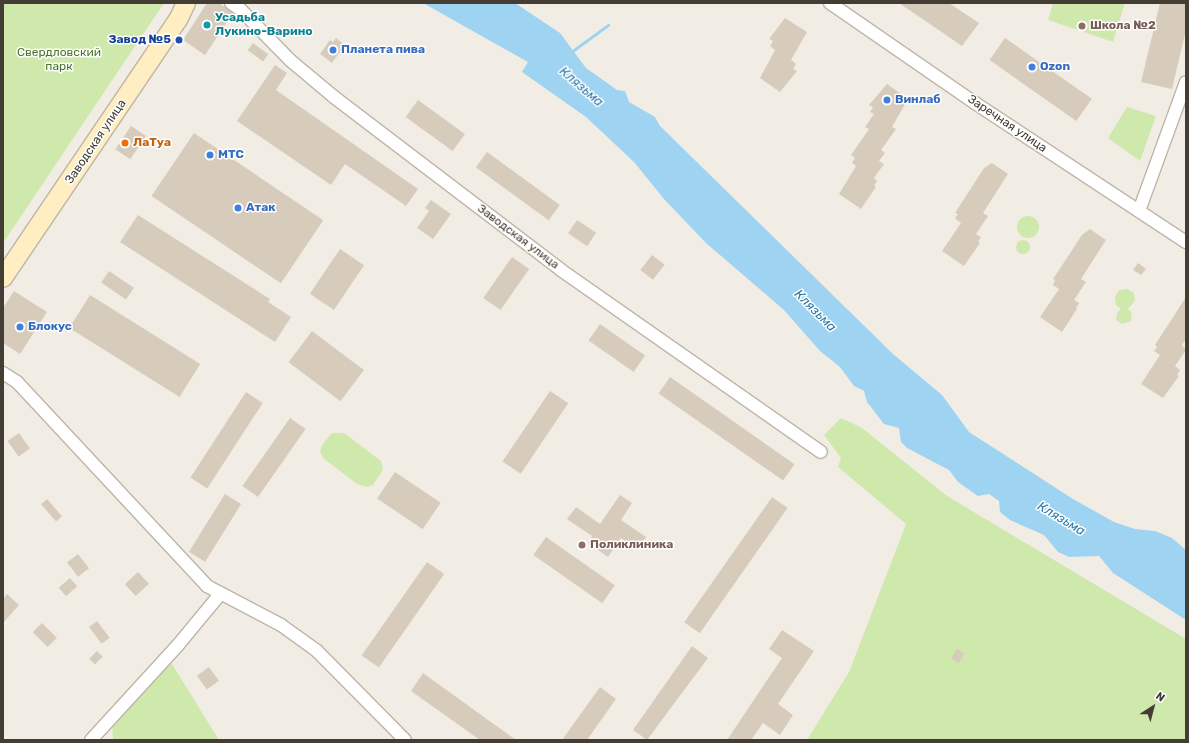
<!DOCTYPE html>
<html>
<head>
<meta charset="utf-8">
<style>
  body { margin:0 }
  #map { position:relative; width:1189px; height:743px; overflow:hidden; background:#f2ede4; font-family:Rubik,sans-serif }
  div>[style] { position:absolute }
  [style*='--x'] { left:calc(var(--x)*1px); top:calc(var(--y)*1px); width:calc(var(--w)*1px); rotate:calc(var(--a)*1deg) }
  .green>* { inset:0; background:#cfe8ac }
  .round { border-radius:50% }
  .water>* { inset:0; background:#9ed3f1 }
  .stream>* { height:3px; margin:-1.5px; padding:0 1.5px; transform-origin:1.5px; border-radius:1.5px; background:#9ed3f1 }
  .building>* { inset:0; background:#d7cbbc; transform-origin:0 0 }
  .roads { filter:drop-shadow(1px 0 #beb5a7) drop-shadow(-1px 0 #beb5a7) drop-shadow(0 1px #beb5a7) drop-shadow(0 -1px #beb5a7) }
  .street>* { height:12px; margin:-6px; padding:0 6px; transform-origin:6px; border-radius:6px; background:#fff }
  .secondary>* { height:18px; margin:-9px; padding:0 9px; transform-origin:9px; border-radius:9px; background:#ffeec1 }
  .dots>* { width:11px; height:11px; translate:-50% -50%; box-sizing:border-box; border:2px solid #fff; border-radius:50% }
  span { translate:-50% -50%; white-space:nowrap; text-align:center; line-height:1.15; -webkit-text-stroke:3px #fff; paint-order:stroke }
  .culture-label { font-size:12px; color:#0d838f; font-weight:700 }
  .left { translate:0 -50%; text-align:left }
  .education-label { font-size:12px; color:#785e54; font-weight:700 }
  .transit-label { font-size:12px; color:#164399; font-weight:700 }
  .right { translate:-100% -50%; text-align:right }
  .shop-label { font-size:12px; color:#366cbe; font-weight:700 }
  .park-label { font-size:12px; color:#487727 }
  .street-label { font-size:12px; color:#443d34 }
  .food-label { font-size:12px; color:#c56008; font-weight:700 }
  .water-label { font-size:13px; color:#2b7aa9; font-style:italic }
  .frame { position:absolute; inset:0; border:4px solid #443d34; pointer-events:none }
  .north { position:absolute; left:1133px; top:687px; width:40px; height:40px; -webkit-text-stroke:3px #fff; paint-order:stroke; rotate:36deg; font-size:11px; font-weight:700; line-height:16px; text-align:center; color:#443d34 }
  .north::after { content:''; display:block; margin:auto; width:14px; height:18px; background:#443d34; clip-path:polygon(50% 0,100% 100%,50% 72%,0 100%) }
</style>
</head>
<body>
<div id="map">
  <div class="green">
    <i style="clip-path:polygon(3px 3px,164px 3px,3px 243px)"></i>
    <i style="clip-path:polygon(1053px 3px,1125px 3px,1113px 42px,1048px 20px)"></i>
    <i style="clip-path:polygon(1127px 107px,1156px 116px,1140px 161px,1108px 138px)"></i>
    <i class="round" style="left:1017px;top:216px;width:22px;height:22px"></i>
    <i class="round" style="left:1016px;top:240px;width:14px;height:14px"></i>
    <i style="clip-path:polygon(1127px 289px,1134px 293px,1135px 301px,1128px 309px,1132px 313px,1131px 321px,1122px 324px,1116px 320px,1117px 313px,1121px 309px,1116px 305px,1115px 297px,1119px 290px)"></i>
    <i style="clip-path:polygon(841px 418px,862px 428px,947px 496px,1186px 639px,1186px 740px,807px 740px,849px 672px,906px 524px,838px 467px,841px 458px,824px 435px)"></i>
    <i style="clip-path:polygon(332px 433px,344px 433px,381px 461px,383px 470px,373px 485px,366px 487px,357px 484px,323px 458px,320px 452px,322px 445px)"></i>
    <i style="clip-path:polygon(172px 664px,219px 740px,113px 740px,112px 724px,156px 672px)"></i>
  </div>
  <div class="water">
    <i style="clip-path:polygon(423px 3px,515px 3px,560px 33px,586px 68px,617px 90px,625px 91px,629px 102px,655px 117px,660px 126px,893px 354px,942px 395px,969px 432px,1073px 499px,1114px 522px,1135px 529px,1155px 531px,1172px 538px,1186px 550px,1186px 620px,1113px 573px,1099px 556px,1069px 557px,1058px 552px,1044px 535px,1010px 520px,1000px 512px,999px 501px,989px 494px,978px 496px,958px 482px,949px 470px,907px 448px,901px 442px,899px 428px,884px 424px,867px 402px,864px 391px,854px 386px,840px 367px,820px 351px,784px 310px,706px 243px,664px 199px,634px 162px,586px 117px,522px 72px,528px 62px)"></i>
  </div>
  <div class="stream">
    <i style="--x:571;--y:52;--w:46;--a:-36.1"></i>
  </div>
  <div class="building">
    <i style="clip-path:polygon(207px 3px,219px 3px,233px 13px,205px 55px,183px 40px)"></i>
    <i style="clip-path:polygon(899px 3px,949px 3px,979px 23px,962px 46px)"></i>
    <i style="clip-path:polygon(1160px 3px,1186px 3px,1186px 30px,1172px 89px,1141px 82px)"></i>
    <i style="clip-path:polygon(785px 18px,807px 32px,791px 60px,796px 64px,793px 69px,797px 71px,780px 92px,760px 78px,775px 50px,770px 46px,773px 41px,769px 39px)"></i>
    <i style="clip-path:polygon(336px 38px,345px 45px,332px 63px,320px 54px,330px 40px,333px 42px)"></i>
    <i style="left:1005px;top:38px;width:106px;height:27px;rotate:35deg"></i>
    <i style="left:253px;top:43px;width:19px;height:9px;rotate:36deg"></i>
    <i style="clip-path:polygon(275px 65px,287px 73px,276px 90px,418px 189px,406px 206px,345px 164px,331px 185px,237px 121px)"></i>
    <i style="clip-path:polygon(887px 84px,908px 99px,892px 127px,896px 129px,881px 150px,885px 153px,879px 161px,884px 164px,874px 178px,877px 181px,874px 186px,876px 187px,861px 209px,839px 194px,856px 166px,852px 163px,855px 158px,851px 155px,869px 129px,865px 127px,874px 114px,870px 112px,873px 107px,869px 105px)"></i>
    <i style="left:418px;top:100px;width:58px;height:21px;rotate:36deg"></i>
    <i style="left:131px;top:126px;width:18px;height:28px;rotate:34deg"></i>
    <i style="left:194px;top:133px;width:156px;height:76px;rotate:34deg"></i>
    <i style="left:487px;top:152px;width:90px;height:19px;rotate:36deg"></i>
    <i style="clip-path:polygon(992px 163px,1008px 174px,983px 213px,988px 216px,976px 234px,981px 237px,978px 242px,980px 243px,964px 266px,942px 251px,961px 223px,955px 218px,958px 214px,955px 213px,984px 168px)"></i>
    <i style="clip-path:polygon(431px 200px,451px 214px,433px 239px,417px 228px,429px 211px,425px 208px)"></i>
    <i style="clip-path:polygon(138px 215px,270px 299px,268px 302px,291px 317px,275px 342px,120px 242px)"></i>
    <i style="left:577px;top:220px;width:23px;height:16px;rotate:34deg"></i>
    <i style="clip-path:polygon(1090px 229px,1106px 240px,1081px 279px,1086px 282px,1074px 300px,1079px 303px,1076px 308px,1077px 309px,1062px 332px,1040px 317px,1059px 289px,1053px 285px,1055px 280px,1053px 279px,1082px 235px)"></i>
    <i style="left:340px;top:249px;width:29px;height:54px;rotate:34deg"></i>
    <i style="left:652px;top:255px;width:16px;height:19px;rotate:38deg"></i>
    <i style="left:512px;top:257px;width:21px;height:50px;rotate:35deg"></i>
    <i style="clip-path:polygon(1138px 263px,1146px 269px,1141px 275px,1133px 270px)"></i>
    <i style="left:109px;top:271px;width:30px;height:14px;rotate:34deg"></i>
    <i style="clip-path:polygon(14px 291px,47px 312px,20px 354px,3px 343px,3px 308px)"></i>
    <i style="left:90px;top:295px;width:130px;height:39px;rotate:32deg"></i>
    <i style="clip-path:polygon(1186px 297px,1186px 339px,1182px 345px,1186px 350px,1175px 366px,1180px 370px,1177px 375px,1179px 376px,1163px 398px,1141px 384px,1160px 355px,1154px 351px,1157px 347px,1155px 345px)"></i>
    <i style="left:600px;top:324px;width:55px;height:20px;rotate:35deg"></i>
    <i style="left:312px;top:331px;width:65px;height:39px;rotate:37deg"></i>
    <i style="left:670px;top:377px;width:152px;height:20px;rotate:35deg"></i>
    <i style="left:550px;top:391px;width:22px;height:85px;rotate:34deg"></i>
    <i style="left:246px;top:392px;width:20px;height:102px;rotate:33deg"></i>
    <i style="left:290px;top:418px;width:19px;height:83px;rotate:35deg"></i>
    <i style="left:19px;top:433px;width:19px;height:14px;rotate:55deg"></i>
    <i style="left:395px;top:472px;width:55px;height:32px;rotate:34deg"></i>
    <i style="left:225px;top:494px;width:19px;height:68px;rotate:32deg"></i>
    <i style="clip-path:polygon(620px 495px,632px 503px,621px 520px,646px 537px,637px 550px,621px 538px,608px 557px,588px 543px,592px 536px,567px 519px,576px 507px,600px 524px)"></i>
    <i style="left:772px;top:497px;width:19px;height:153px;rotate:35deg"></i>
    <i style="left:47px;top:499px;width:23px;height:8px;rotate:49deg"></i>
    <i style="left:546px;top:537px;width:84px;height:22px;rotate:35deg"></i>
    <i style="left:78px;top:554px;width:18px;height:14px;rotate:52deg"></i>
    <i style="left:427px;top:562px;width:21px;height:114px;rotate:35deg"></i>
    <i style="left:138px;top:572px;width:16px;height:18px;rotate:47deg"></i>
    <i style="left:70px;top:578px;width:11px;height:15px;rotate:49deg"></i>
    <i style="clip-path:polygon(7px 594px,19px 605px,3px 623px,3px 599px)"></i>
    <i style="left:97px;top:621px;width:21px;height:10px;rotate:53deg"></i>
    <i style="left:42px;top:623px;width:21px;height:13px;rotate:45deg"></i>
    <i style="clip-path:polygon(782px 630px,814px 651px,778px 704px,793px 715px,780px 735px,763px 723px,751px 740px,727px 740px,782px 658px,769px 649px)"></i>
    <i style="clip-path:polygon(692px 646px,708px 658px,647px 740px,633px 730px)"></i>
    <i style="left:957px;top:649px;width:9px;height:11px;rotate:32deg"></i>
    <i style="left:97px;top:651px;width:8px;height:11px;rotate:45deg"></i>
    <i style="left:209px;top:667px;width:17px;height:15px;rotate:54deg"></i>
    <i style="clip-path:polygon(423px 673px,516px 740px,480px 740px,411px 691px)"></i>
    <i style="clip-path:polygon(600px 687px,616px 699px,587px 740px,562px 740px)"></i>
  </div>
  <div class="roads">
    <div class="street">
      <i style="--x:231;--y:3;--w:11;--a:34"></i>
      <i style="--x:240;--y:9;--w:73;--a:45.6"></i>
      <i style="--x:291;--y:61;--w:56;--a:39.9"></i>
      <i style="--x:334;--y:97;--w:285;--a:37.3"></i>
      <i style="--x:561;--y:270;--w:317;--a:35"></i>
      <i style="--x:830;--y:3;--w:176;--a:34.6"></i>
      <i style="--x:975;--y:103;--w:253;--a:33.4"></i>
      <i style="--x:1139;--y:211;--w:137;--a:-70"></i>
      <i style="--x:3;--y:373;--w:17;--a:33"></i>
      <i style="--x:17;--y:382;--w:279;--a:47"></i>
      <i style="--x:207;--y:586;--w:84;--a:27.8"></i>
      <i style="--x:281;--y:625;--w:44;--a:35.8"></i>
      <i style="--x:317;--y:651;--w:125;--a:45.3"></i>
      <i style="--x:91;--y:740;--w:129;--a:-47.5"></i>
      <i style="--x:178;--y:645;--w:67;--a:-50.4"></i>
    </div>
    <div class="secondary">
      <i style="--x:3;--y:278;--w:314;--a:-55.9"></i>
      <i style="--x:179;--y:18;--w:17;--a:-65"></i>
    </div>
  </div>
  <div class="dots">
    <i style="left:207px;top:25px;background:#0f9aa8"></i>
    <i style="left:1082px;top:26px;background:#8d6e63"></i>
    <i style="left:179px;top:40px;background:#1a4fb4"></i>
    <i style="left:333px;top:50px;background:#3f7fe0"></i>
    <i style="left:1032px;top:67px;background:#3f7fe0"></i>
    <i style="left:887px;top:100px;background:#3f7fe0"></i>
    <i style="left:125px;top:143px;background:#e8710a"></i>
    <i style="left:210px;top:155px;background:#3f7fe0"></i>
    <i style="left:238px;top:208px;background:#3f7fe0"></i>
    <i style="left:20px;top:327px;background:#3f7fe0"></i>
    <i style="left:582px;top:545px;background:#8d6e63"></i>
  </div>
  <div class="culture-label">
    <span class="left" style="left:215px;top:25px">Усадьба<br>Лукино-Варино</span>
  </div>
  <div class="education-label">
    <span class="left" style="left:1090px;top:26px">Школа №2</span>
    <span class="left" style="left:590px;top:545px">Поликлиника</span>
  </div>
  <div class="transit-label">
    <span class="right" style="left:171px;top:40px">Завод №5</span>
  </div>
  <div class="shop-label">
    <span class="left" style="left:341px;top:50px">Планета пива</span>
    <span class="left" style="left:1040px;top:67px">Ozon</span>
    <span class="left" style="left:895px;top:100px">Винлаб</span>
    <span class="left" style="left:218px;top:155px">МТС</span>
    <span class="left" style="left:246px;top:208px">Атак</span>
    <span class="left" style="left:28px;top:327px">Блокус</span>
  </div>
  <div class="park-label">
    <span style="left:59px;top:60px">Свердловский<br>парк</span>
  </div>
  <div class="street-label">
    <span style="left:1007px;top:124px;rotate:34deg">Заречная улица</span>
    <span style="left:96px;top:142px;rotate:-56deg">Заводская улица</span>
    <span style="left:518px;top:237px;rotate:37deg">Заводская улица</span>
  </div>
  <div class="food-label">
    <span class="left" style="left:133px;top:143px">ЛаТуа</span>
  </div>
  <div class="water-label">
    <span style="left:581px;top:87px;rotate:41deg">Клязьма</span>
    <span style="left:815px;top:311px;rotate:45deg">Клязьма</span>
    <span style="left:1061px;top:519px;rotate:31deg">Клязьма</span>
  </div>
  <div class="frame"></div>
  <div class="north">N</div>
</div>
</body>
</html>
